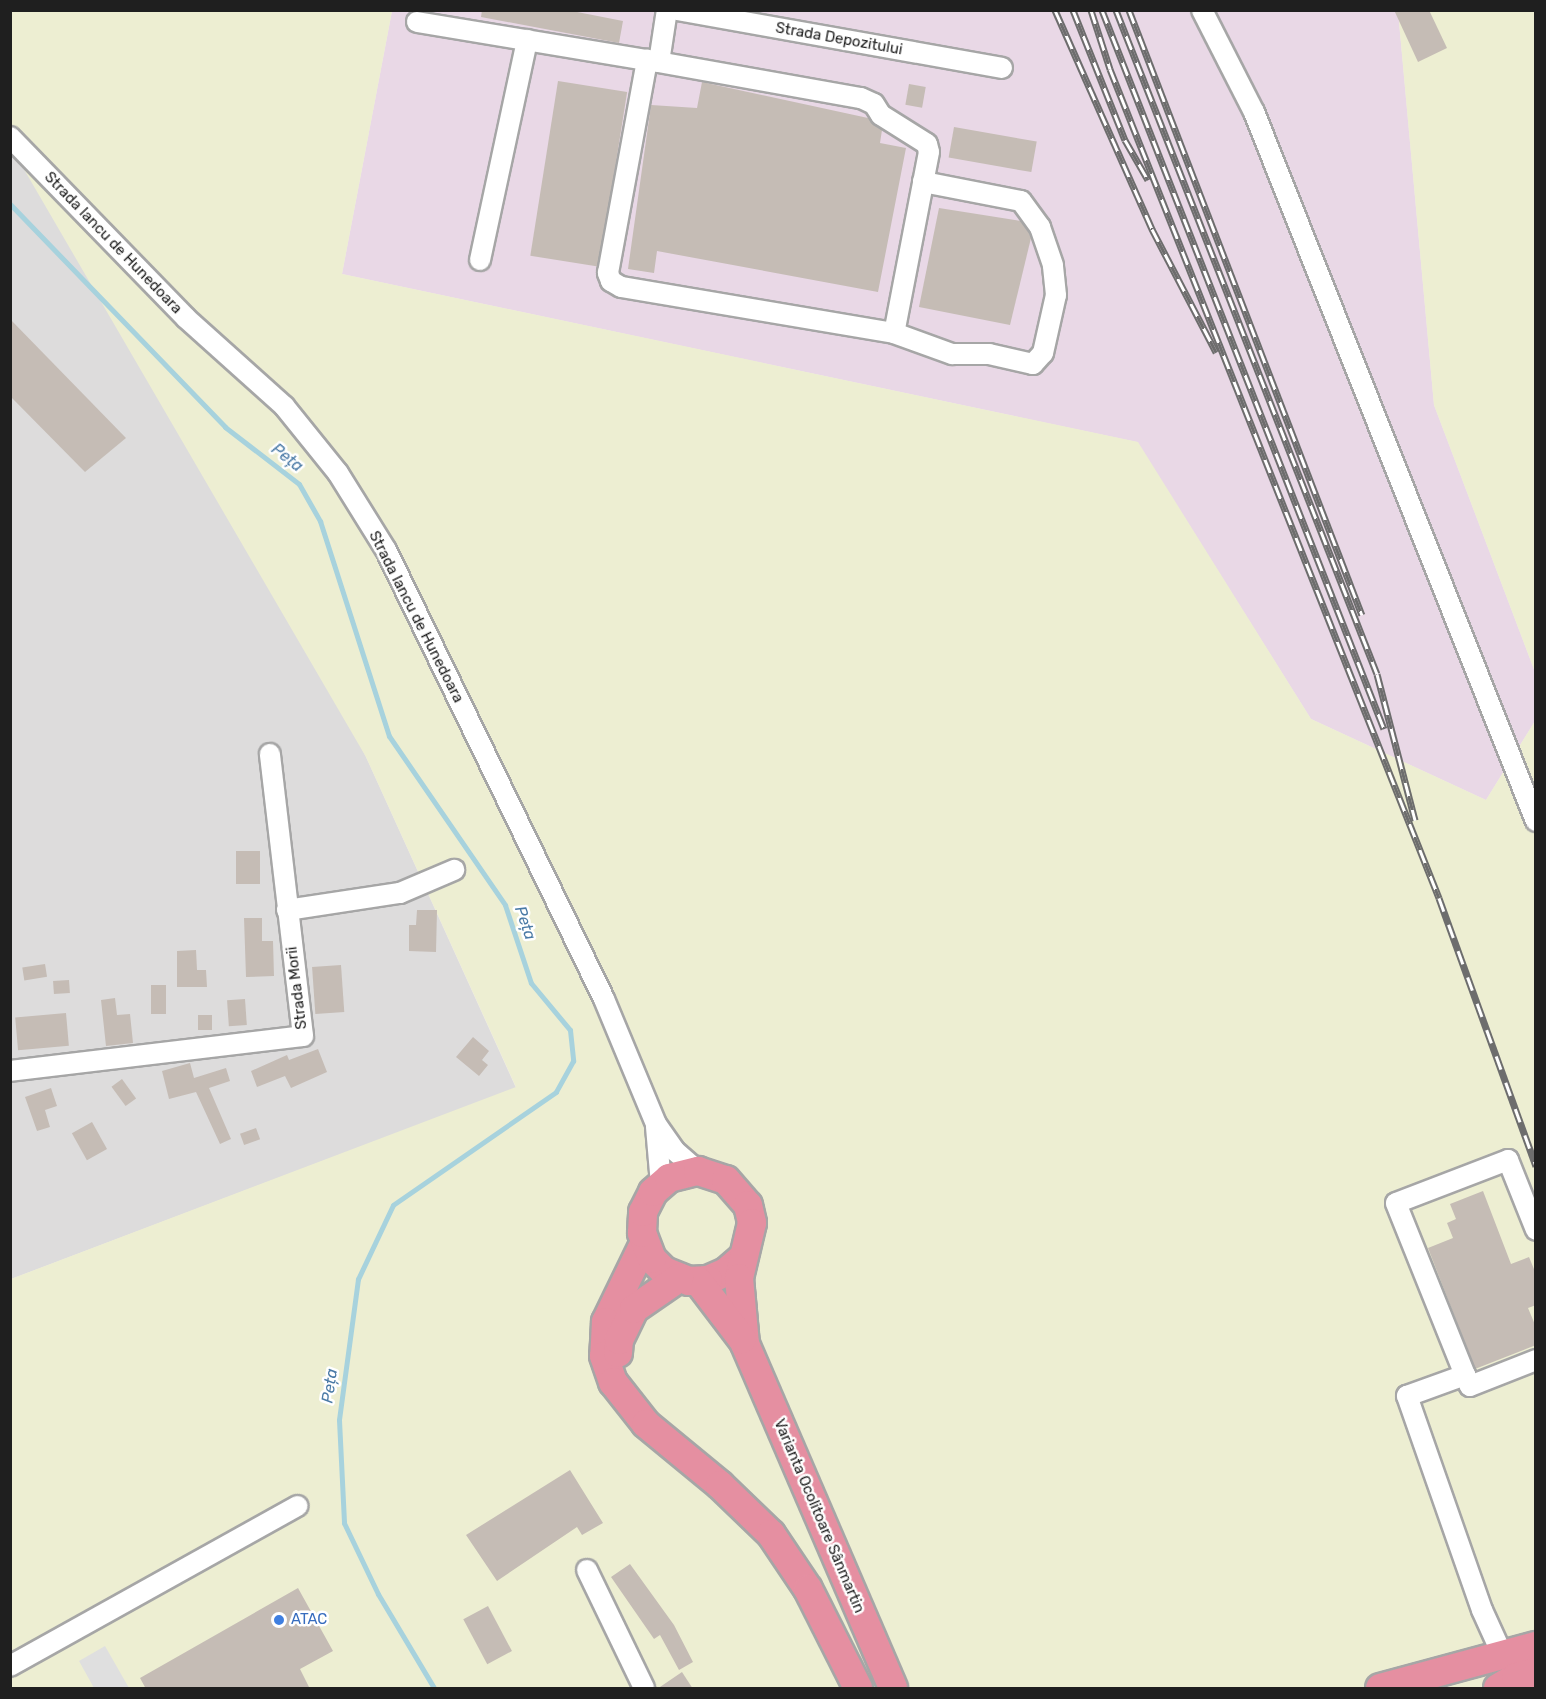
<!DOCTYPE html>
<html>
<head>
<meta charset="utf-8">
<style>
  body { margin:0 }
  #map { position:relative; width:1546px; height:1699px; overflow:hidden; background:#f0ece6; font-family:Rubik,sans-serif }
  div>[style] { position:absolute }
  [style*='--x'] { left:calc(var(--x)*1px); top:calc(var(--y)*1px); width:calc(var(--w)*1px); rotate:calc(var(--a)*1deg) }
  .residential>* { inset:0; background:#dddcdc }
  .industrial>* { inset:0; background:#e9d8e6 }
  .farmland>* { inset:0; background:#edeed2 }
  .parking>* { inset:0; background:#dfdfdf }
  .stream>* { height:5px; margin:-2.5px; padding:0 2.5px; transform-origin:2.5px; border-radius:2.5px; background:#a7d2dd }
  .building>* { inset:0; background:#c5bcb5; transform-origin:0 0 }
  .roads { filter:drop-shadow(2px 0 #a6a6a6) drop-shadow(-2px 0 #a6a6a6) drop-shadow(0 2px #a6a6a6) drop-shadow(0 -2px #a6a6a6) }
  .minor>* { height:20px; margin:-10px; padding:0 10px; transform-origin:10px; border-radius:10px; background:#fff }
  .highway>* { height:28px; margin:-14px; padding:0 14px; transform-origin:14px; border-radius:14px; background:#e58fa1 }
  .rail>* { height:7px; margin-top:-3.5px; transform-origin:0; background:repeating-linear-gradient(90deg,#fff 0 14px,#6d6d6d 0 28px); box-sizing:border-box; border-block:2px solid #6d6d6d }
  .dots>* { width:16px; height:16px; translate:-50% -50%; box-sizing:border-box; border:3px solid #fff; border-radius:50% }
  span { translate:-50% -50%; white-space:nowrap; text-align:center; line-height:1.15; -webkit-text-stroke:5px #fff; paint-order:stroke }
  .street-label { font-size:15px; color:#1f1f1f }
  .shop-label { font-size:15px; color:#366cbe }
  .left { translate:0 -50%; text-align:left }
  .water-label { font-size:16px; color:#4a7aa6; font-style:italic }
  .frame { position:absolute; inset:0; border:12px solid #1f1f1f; pointer-events:none }
</style>
</head>
<body>
<div id="map">
  <div class="residential">
    <i style="clip-path:polygon(10px 54px,366px 757px,516px 1088px,11px 1279px)"></i>
  </div>
  <div class="industrial">
    <i style="clip-path:polygon(392px 11px,1398px 11px,1434px 405px,1535px 672px,1535px 721px,1486px 800px,1311px 719px,1137px 442px,342px 274px)"></i>
  </div>
  <div class="farmland">
    <i style="clip-path:polygon(11px 11px,392px 11px,342px 274px,1138px 442px,1311px 719px,1486px 800px,1535px 721px,1535px 1688px,11px 1688px,11px 1279px,516px 1087px,366px 757px,11px 147px)"></i>
    <i style="clip-path:polygon(1398px 11px,1535px 11px,1535px 672px,1434px 405px)"></i>
  </div>
  <div class="parking">
    <i style="clip-path:polygon(105px 1646px,129px 1688px,94px 1688px,79px 1661px)"></i>
  </div>
  <div class="stream">
    <i style="--x:10;--y:204;--w:310;--a:46"></i>
    <i style="--x:225;--y:427;--w:93;--a:37.6"></i>
    <i style="--x:299;--y:484;--w:43;--a:60.4"></i>
    <i style="--x:320;--y:521;--w:226;--a:72.2"></i>
    <i style="--x:389;--y:736;--w:205;--a:55.5"></i>
    <i style="--x:505;--y:905;--w:82;--a:71.6"></i>
    <i style="--x:531;--y:983;--w:61;--a:50.3"></i>
    <i style="--x:570;--y:1030;--w:31;--a:84"></i>
    <i style="--x:573;--y:1061;--w:35;--a:119"></i>
    <i style="--x:556;--y:1092;--w:198;--a:145.3"></i>
    <i style="--x:393;--y:1205;--w:82;--a:115.3"></i>
    <i style="--x:358;--y:1279;--w:142;--a:97.7"></i>
    <i style="--x:339;--y:1420;--w:103;--a:87.2"></i>
    <i style="--x:344;--y:1523;--w:79;--a:64.4"></i>
    <i style="--x:378;--y:1594;--w:109;--a:59.2"></i>
  </div>
  <div class="building">
    <i style="clip-path:polygon(482px 10px,567px 10px,623px 21px,619px 43px,481px 17px)"></i>
    <i style="clip-path:polygon(1394px 10px,1429px 10px,1447px 48px,1418px 62px)"></i>
    <i style="left:558px;top:81px;width:70px;height:177px;rotate:9deg"></i>
    <i style="clip-path:polygon(702px 82px,868px 118px,882px 130px,880px 143px,906px 148px,878px 292px,657px 251px,654px 273px,628px 269px,651px 105px,697px 108px)"></i>
    <i style="left:909px;top:84px;width:17px;height:21px;rotate:10deg"></i>
    <i style="left:954px;top:127px;width:84px;height:31px;rotate:10deg"></i>
    <i style="clip-path:polygon(939px 208px,1021px 221px,1029px 233px,1031px 238px,1010px 325px,919px 307px)"></i>
    <i style="clip-path:polygon(10px 319px,126px 438px,85px 472px,10px 396px)"></i>
    <i style="left:236px;top:851px;width:24px;height:33px"></i>
    <i style="clip-path:polygon(417px 910px,437px 910px,436px 952px,409px 951px,409px 925px,416px 925px)"></i>
    <i style="clip-path:polygon(244px 918px,262px 918px,262px 941px,273px 941px,274px 976px,246px 977px)"></i>
    <i style="clip-path:polygon(196px 950px,197px 970px,206px 970px,207px 987px,177px 987px,177px 951px)"></i>
    <i style="left:45px;top:964px;width:13px;height:23px;rotate:81deg"></i>
    <i style="left:341px;top:965px;width:47px;height:29px;rotate:86deg"></i>
    <i style="left:69px;top:980px;width:13px;height:16px;rotate:86deg"></i>
    <i style="left:151px;top:985px;width:15px;height:29px"></i>
    <i style="clip-path:polygon(115px 998px,117px 1015px,130px 1014px,133px 1043px,106px 1046px,101px 1000px)"></i>
    <i style="left:245px;top:999px;width:26px;height:18px;rotate:86deg"></i>
    <i style="left:66px;top:1013px;width:33px;height:51px;rotate:85deg"></i>
    <i style="left:198px;top:1015px;width:14px;height:15px"></i>
    <i style="clip-path:polygon(473px 1037px,489px 1051px,482px 1060px,488px 1065px,479px 1076px,456px 1057px)"></i>
    <i style="clip-path:polygon(318px 1049px,327px 1072px,291px 1088px,285px 1076px,257px 1087px,251px 1071px,287px 1055px,289px 1060px)"></i>
    <i style="clip-path:polygon(190px 1063px,194px 1078px,226px 1068px,230px 1081px,209px 1088px,231px 1139px,220px 1144px,196px 1092px,169px 1099px,162px 1071px)"></i>
    <i style="left:122px;top:1079px;width:24px;height:13px;rotate:54deg"></i>
    <i style="clip-path:polygon(51px 1088px,57px 1106px,45px 1110px,50px 1127px,37px 1131px,25px 1097px)"></i>
    <i style="left:92px;top:1122px;width:31px;height:23px;rotate:61deg"></i>
    <i style="left:256px;top:1128px;width:12px;height:17px;rotate:70deg"></i>
    <i style="clip-path:polygon(1483px 1191px,1511px 1264px,1529px 1257px,1536px 1274px,1536px 1305px,1528px 1308px,1536px 1327px,1536px 1345px,1475px 1369px,1428px 1248px,1453px 1238px,1447px 1223px,1456px 1219px,1450px 1204px)"></i>
    <i style="clip-path:polygon(570px 1470px,603px 1523px,582px 1535px,577px 1527px,497px 1581px,466px 1535px)"></i>
    <i style="clip-path:polygon(630px 1564px,674px 1625px,693px 1662px,679px 1670px,660px 1635px,654px 1639px,611px 1577px)"></i>
    <i style="clip-path:polygon(298px 1588px,333px 1651px,300px 1669px,310px 1689px,146px 1689px,140px 1678px)"></i>
    <i style="left:488px;top:1606px;width:51px;height:28px;rotate:62deg"></i>
    <i style="clip-path:polygon(682px 1672px,693px 1689px,657px 1689px)"></i>
  </div>
  <div class="roads">
    <div class="minor">
      <i style="--x:677;--y:10;--w:330;--a:10.1"></i>
      <i style="--x:1202;--y:10;--w:114;--a:63"></i>
      <i style="--x:1254;--y:112;--w:763;--a:68.31"></i>
      <i style="--x:417;--y:22;--w:233;--a:9.4"></i>
      <i style="--x:647;--y:60;--w:217;--a:10.1"></i>
      <i style="--x:861;--y:98;--w:14;--a:25"></i>
      <i style="--x:874;--y:104;--w:13;--a:58"></i>
      <i style="--x:881;--y:115;--w:54;--a:32.2"></i>
      <i style="--x:927;--y:144;--w:8;--a:76"></i>
      <i style="--x:929;--y:152;--w:184;--a:100.9"></i>
      <i style="--x:894;--y:333;--w:277;--a:-170.4"></i>
      <i style="--x:621;--y:287;--w:12;--a:-149"></i>
      <i style="--x:611;--y:281;--w:9;--a:-111"></i>
      <i style="--x:608;--y:273;--w:217;--a:-79.6"></i>
      <i style="--x:659;--y:62;--w:53;--a:-81.3"></i>
      <i style="--x:10;--y:137;--w:252;--a:45.8"></i>
      <i style="--x:186;--y:318;--w:132;--a:41.9"></i>
      <i style="--x:284;--y:406;--w:86;--a:51.1"></i>
      <i style="--x:338;--y:473;--w:91;--a:58.1"></i>
      <i style="--x:386;--y:550;--w:499;--a:64.1"></i>
      <i style="--x:604;--y:999;--w:135;--a:67.4"></i>
      <i style="--x:656;--y:1124;--w:33;--a:55"></i>
      <i style="--x:675;--y:1151;--w:30;--a:41"></i>
      <i style="--x:480;--y:260;--w:225;--a:-77.9"></i>
      <i style="--x:894;--y:333;--w:62;--a:19.9"></i>
      <i style="--x:952;--y:354;--w:37;--a:0"></i>
      <i style="--x:989;--y:354;--w:45;--a:12.8"></i>
      <i style="--x:1033;--y:364;--w:15;--a:-48"></i>
      <i style="--x:1043;--y:353;--w:59;--a:-77.4"></i>
      <i style="--x:1056;--y:295;--w:30;--a:-96"></i>
      <i style="--x:1053;--y:265;--w:40;--a:-108.9"></i>
      <i style="--x:1040;--y:227;--w:32;--a:-126"></i>
      <i style="--x:1021;--y:201;--w:100;--a:-169"></i>
      <i style="--x:287;--y:910;--w:114;--a:-8.6"></i>
      <i style="--x:400;--y:893;--w:59;--a:-23.1"></i>
      <i style="--x:10;--y:1071;--w:295;--a:-6.8"></i>
      <i style="--x:303;--y:1036;--w:284;--a:-96.7"></i>
      <i style="--x:656;--y:1127;--w:57;--a:85"></i>
      <i style="--x:1465;--y:1375;--w:12;--a:66"></i>
      <i style="--x:1470;--y:1386;--w:71;--a:-21.5"></i>
      <i style="--x:587;--y:1570;--w:131;--a:64.2"></i>
      <i style="--x:1502;--y:1654;--w:48;--a:-114.4"></i>
      <i style="--x:1482;--y:1610;--w:227;--a:-109.3"></i>
      <i style="--x:1407;--y:1396;--w:62;--a:-19.9"></i>
      <i style="--x:1465;--y:1375;--w:185;--a:-111.9"></i>
      <i style="--x:1396;--y:1203;--w:120;--a:-21"></i>
      <i style="--x:1508;--y:1160;--w:75;--a:68.2"></i>
      <i style="--x:10;--y:1666;--w:329;--a:-29.1"></i>
    </div>
    <div class="highway">
      <i style="--x:644;--y:1244;--w:87;--a:116"></i>
      <i style="--x:606;--y:1322;--w:34;--a:93"></i>
      <i style="--x:604;--y:1356;--w:28;--a:71"></i>
      <i style="--x:613;--y:1382;--w:53;--a:51.8"></i>
      <i style="--x:646;--y:1424;--w:96;--a:39.5"></i>
      <i style="--x:720;--y:1485;--w:71;--a:43.9"></i>
      <i style="--x:771;--y:1534;--w:66;--a:56.1"></i>
      <i style="--x:808;--y:1589;--w:111;--a:63.2"></i>
      <i style="--x:741;--y:1259;--w:20;--a:139"></i>
      <i style="--x:726;--y:1272;--w:20;--a:156"></i>
      <i style="--x:708;--y:1280;--w:19;--a:177"></i>
      <i style="--x:689;--y:1281;--w:27;--a:-158"></i>
      <i style="--x:664;--y:1271;--w:17;--a:-135"></i>
      <i style="--x:652;--y:1259;--w:28;--a:-111"></i>
      <i style="--x:642;--y:1233;--w:21;--a:-87"></i>
      <i style="--x:643;--y:1212;--w:22;--a:-63"></i>
      <i style="--x:653;--y:1192;--w:21;--a:-41"></i>
      <i style="--x:669;--y:1178;--w:30;--a:-14"></i>
      <i style="--x:698;--y:1171;--w:29;--a:18"></i>
      <i style="--x:726;--y:1180;--w:33;--a:49"></i>
      <i style="--x:748;--y:1205;--w:18;--a:77"></i>
      <i style="--x:752;--y:1223;--w:57;--a:103.3"></i>
      <i style="--x:739;--y:1278;--w:66;--a:84.8"></i>
      <i style="--x:745;--y:1344;--w:374;--a:66.7"></i>
      <i style="--x:698;--y:1281;--w:73;--a:52.8"></i>
      <i style="--x:618;--y:1353;--w:13;--a:-86"></i>
      <i style="--x:619;--y:1340;--w:34;--a:-64"></i>
      <i style="--x:634;--y:1309;--w:55;--a:-34.6"></i>
      <i style="--x:1380;--y:1688;--w:162;--a:-15.1"></i>
      <i style="--x:1498;--y:1688;--w:21;--a:-31"></i>
      <i style="--x:1516;--y:1677;--w:21;--a:-14"></i>
    </div>
  </div>
  <div class="rail">
    <i style="--x:1055;--y:10;--w:240;--a:66.1"></i>
    <i style="--x:1152;--y:229;--w:139;--a:62.5"></i>
    <i style="--x:1073;--y:10;--w:140;--a:68.2"></i>
    <i style="--x:1125;--y:140;--w:46;--a:60.1"></i>
    <i style="--x:1091;--y:10;--w:62;--a:72.1"></i>
    <i style="--x:1110;--y:69;--w:892;--a:68.35"></i>
    <i style="--x:1439;--y:898;--w:285;--a:70.1"></i>
    <i style="--x:1102;--y:10;--w:772;--a:68.58"></i>
    <i style="--x:1116;--y:10;--w:713;--a:68.54"></i>
    <i style="--x:1377;--y:674;--w:151;--a:75.4"></i>
    <i style="--x:1129;--y:10;--w:648;--a:68.94"></i>
  </div>
  <div class="dots">
    <i style="left:279px;top:1620px;background:#3f7fe0"></i>
  </div>
  <div class="street-label">
    <span style="left:839px;top:39px;rotate:10deg">Strada Depozitului</span>
    <span style="left:113px;top:243px;rotate:46deg">Strada Iancu de Hunedoara</span>
    <span style="left:416px;top:617px;rotate:63deg">Strada Iancu de Hunedoara</span>
    <span style="left:297px;top:988px;rotate:-97deg">Strada Morii</span>
    <span style="left:819px;top:1516px;rotate:67deg">Varianta Ocolitoare Sânmartin</span>
  </div>
  <div class="shop-label">
    <span class="left" style="left:291px;top:1620px">ATAC</span>
  </div>
  <div class="water-label">
    <span style="left:287px;top:458px;rotate:38deg">Peța</span>
    <span style="left:525px;top:923px;rotate:71deg">Peța</span>
    <span style="left:330px;top:1386px;rotate:-82deg">Peța</span>
  </div>
  <div class="frame"></div>
</div>
</body>
</html>
